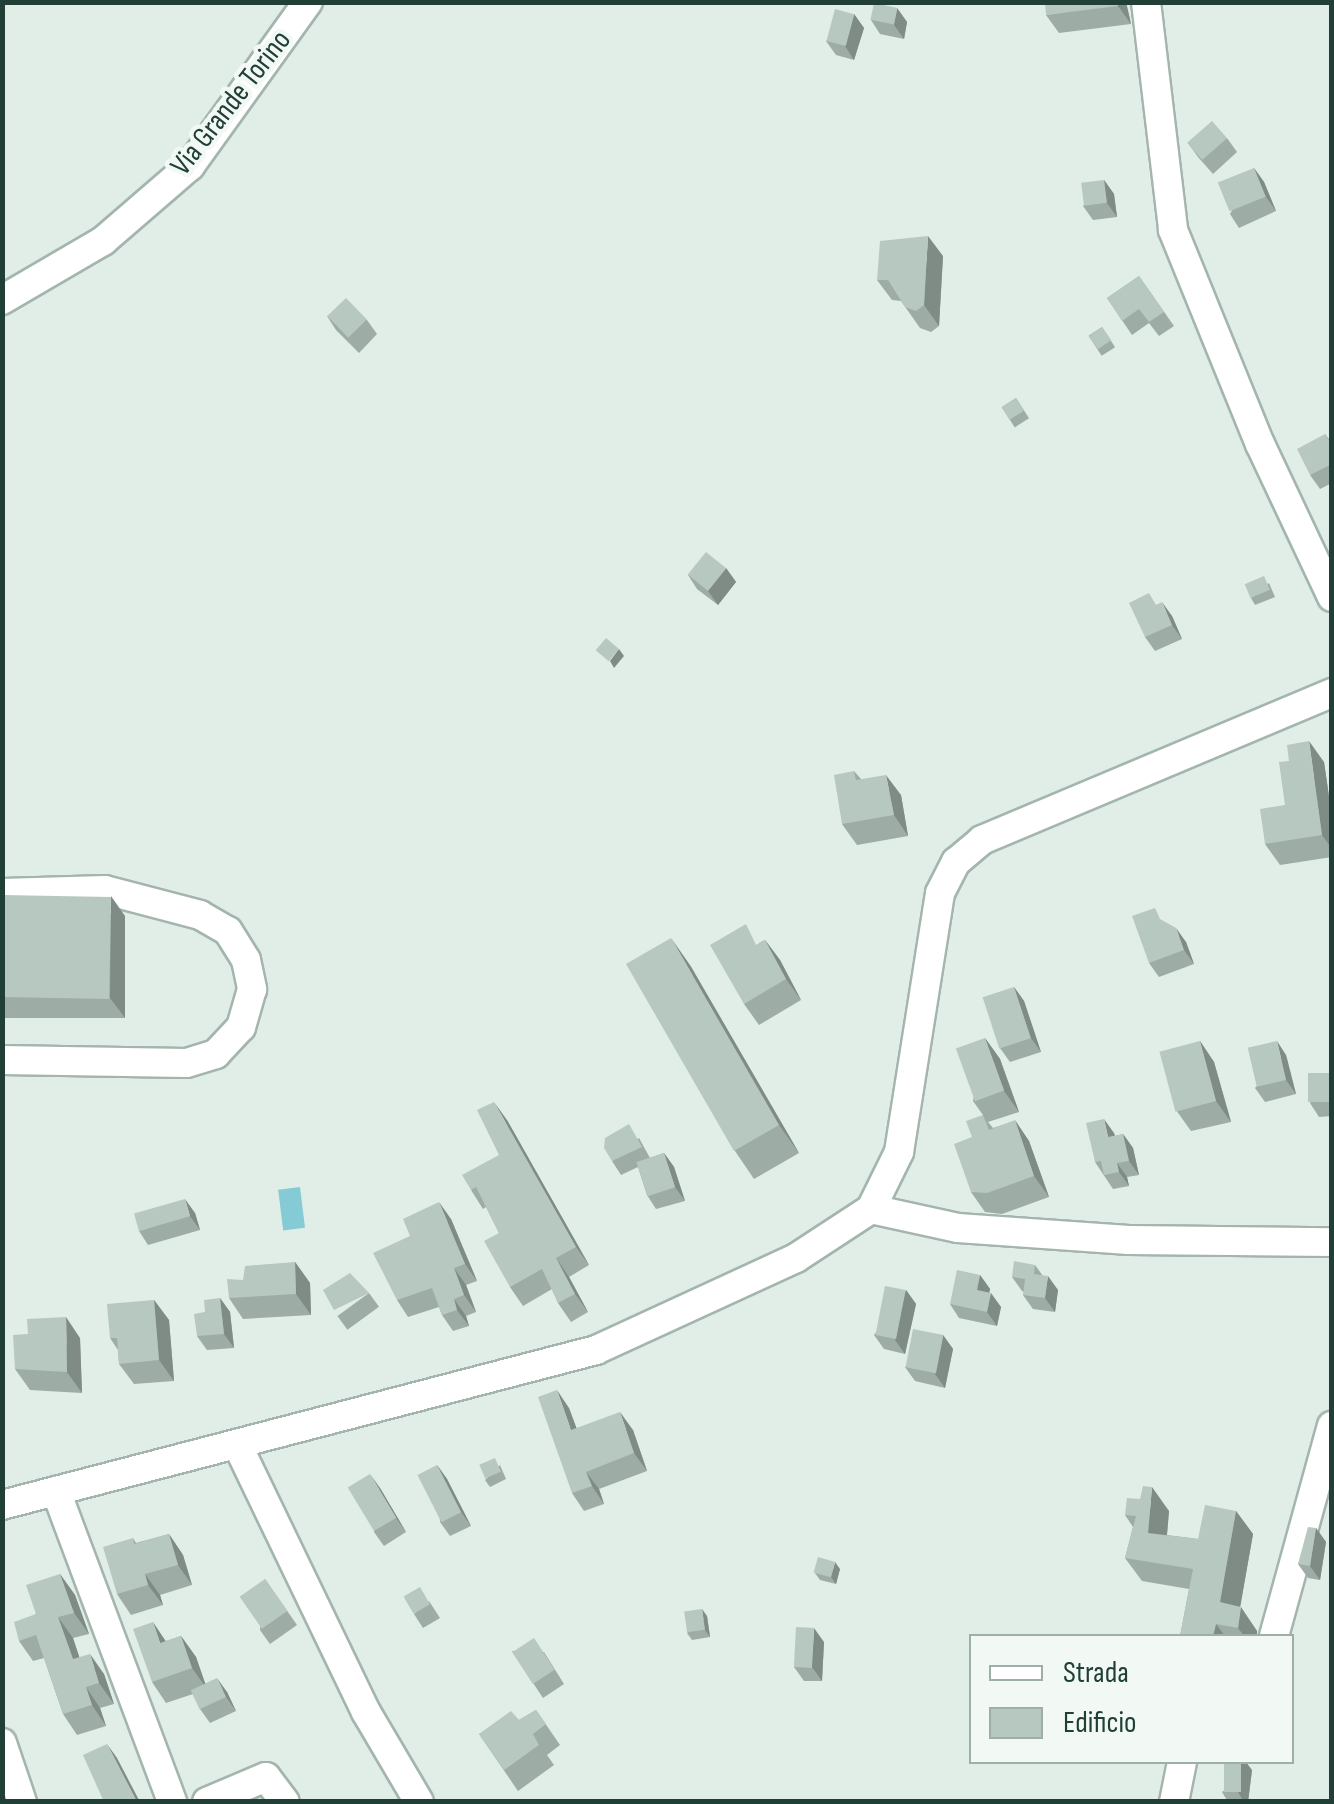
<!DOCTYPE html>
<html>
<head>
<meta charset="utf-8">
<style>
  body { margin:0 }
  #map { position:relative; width:1334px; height:1804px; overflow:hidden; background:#e1ede7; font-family:"Sofia Sans Condensed",sans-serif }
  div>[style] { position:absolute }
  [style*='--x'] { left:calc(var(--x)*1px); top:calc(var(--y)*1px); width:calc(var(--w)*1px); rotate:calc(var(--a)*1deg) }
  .water>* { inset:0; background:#85cbd6; transform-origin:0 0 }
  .roads { filter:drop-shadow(2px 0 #a3b5ae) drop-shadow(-2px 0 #a3b5ae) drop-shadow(0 2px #a3b5ae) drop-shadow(0 -2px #a3b5ae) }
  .minor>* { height:28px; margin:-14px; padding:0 14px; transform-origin:14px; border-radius:14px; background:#fff }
  .wall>* { inset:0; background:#9daca5; transform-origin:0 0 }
  .shaded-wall>* { inset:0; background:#7f8c86 }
  .building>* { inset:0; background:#b6c8c0; transform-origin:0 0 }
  span { translate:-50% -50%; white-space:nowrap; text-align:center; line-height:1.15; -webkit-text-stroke:9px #f2f9f5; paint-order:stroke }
  .street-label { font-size:30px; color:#203f36 }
  .frame { position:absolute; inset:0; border:5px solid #203f36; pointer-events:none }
  .legend { position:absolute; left:969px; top:1634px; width:325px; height:130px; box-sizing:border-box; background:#f2f9f5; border:2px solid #9eafa9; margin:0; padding:12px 18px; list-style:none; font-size:30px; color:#203f36 }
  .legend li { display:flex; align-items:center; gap:20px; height:50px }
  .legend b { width:50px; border:2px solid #9eafa9 }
</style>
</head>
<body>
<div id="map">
  <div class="water">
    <i style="left:300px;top:1187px;width:41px;height:22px;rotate:83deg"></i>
  </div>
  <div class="roads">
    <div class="minor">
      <i style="--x:1146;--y:2;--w:230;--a:83.2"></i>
      <i style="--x:1173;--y:230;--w:231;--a:67.9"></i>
      <i style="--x:1260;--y:444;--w:169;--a:64.8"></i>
      <i style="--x:2;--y:300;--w:117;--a:-30.3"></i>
      <i style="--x:103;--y:241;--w:115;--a:-40.8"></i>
      <i style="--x:190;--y:166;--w:202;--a:-54.3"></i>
      <i style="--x:2;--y:893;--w:103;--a:-1.7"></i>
      <i style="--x:105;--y:890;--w:98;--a:14.7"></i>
      <i style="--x:200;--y:915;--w:32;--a:30"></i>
      <i style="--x:228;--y:931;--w:34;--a:58"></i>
      <i style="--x:246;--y:960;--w:30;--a:78"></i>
      <i style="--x:252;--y:989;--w:40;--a:106"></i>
      <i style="--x:241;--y:1027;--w:37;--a:133"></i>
      <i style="--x:216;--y:1054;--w:31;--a:163"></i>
      <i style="--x:186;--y:1063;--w:184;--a:-179.1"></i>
      <i style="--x:871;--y:1209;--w:89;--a:12.3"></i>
      <i style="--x:958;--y:1228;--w:171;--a:4"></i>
      <i style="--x:1129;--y:1240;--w:203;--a:0.6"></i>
      <i style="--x:237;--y:1444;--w:297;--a:64.3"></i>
      <i style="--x:366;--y:1712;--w:104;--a:59.5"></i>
      <i style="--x:56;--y:1491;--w:332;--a:69.5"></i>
      <i style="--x:2;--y:1505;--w:614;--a:-14.62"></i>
      <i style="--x:596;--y:1350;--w:220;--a:-24.7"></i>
      <i style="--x:796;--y:1258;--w:90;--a:-33.2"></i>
      <i style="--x:871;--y:1209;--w:64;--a:-63.8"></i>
      <i style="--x:899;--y:1152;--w:262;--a:-81"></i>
      <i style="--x:940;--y:893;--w:35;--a:-63"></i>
      <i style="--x:956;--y:862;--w:34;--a:-40"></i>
      <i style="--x:982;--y:840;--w:380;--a:-22.8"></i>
      <i style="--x:1274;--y:1636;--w:218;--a:-74.6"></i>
      <i style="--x:2;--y:1743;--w:62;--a:71.3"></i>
      <i style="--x:207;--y:1802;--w:64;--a:-23"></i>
      <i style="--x:266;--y:1777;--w:31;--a:53"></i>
      <i style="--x:1174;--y:1802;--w:41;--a:-78.7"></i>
    </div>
  </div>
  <div class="wall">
    <i style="clip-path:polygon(1126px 2px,1131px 24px,1059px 33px,1046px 15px)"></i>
    <i style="clip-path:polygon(897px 8px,907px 22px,904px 39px,880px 34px,871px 20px)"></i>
    <i style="clip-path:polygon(854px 14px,864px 28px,854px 60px,836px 55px,826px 41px)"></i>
    <i style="clip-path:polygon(1227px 138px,1237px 152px,1213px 174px,1198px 157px,1188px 143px)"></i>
    <i style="clip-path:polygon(1254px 168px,1264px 182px,1276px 211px,1239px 228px,1230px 214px)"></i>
    <i style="clip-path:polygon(1104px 180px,1114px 194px,1117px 217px,1093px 220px,1083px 206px)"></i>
    <i style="clip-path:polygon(943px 256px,939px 326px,931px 332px,920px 328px,901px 301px,892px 300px,877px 280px)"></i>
    <i style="clip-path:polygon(1139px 276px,1174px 326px,1159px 336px,1149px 323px,1132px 335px,1107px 298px)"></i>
    <i style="clip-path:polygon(327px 316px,367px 320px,377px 334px,359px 353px,336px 330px)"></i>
    <i style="left:1102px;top:327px;width:24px;height:16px;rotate:57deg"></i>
    <i style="left:1016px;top:398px;width:24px;height:17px;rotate:57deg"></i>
    <i style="clip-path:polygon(1325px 434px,1332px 443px,1332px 483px,1320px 489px,1310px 475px)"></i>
    <i style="clip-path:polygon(726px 568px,736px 582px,718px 605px,697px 589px,688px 575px)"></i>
    <i style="clip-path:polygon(1269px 583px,1275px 597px,1255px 605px,1251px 598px)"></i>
    <i style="clip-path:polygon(1157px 604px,1172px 616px,1182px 639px,1155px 651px,1145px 637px)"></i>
    <i style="clip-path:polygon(1324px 762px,1332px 817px,1332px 857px,1280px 865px,1265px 844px)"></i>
    <i style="clip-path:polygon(854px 771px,861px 779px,901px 795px,908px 836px,857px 845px,842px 824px)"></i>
    <i style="clip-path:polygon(2px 895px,125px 916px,125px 1018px,2px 1018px)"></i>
    <i style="clip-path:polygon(1165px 922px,1186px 942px,1194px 964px,1159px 977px,1149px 963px)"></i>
    <i style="clip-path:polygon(765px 940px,780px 960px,801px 1000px,759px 1025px,744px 1004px,759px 943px)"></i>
    <i style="clip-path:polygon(690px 965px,799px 1153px,754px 1179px,735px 1151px)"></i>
    <i style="clip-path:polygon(1014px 987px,1024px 1001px,1041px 1052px,1010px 1062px,1000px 1048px)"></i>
    <i style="clip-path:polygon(985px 1038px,1000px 1059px,1019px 1112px,988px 1122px,993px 1128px,1015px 1121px,1029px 1141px,1049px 1197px,1002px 1214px,985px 1212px,971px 1192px,972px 1137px,983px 1115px,973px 1101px)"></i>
    <i style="clip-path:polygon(1200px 1041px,1214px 1062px,1231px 1122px,1191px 1131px,1176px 1110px)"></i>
    <i style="clip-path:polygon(1286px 1055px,1296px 1094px,1265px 1102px,1255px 1088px)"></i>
    <i style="clip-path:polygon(1332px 1073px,1332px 1116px,1319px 1117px,1310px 1103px)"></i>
    <i style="clip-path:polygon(507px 1120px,589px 1265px,569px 1277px,588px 1312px,571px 1322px,558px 1303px,552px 1289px,523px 1306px,510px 1287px,499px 1233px,486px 1207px,483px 1209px,471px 1190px,499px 1155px)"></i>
    <i style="clip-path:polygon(1114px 1133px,1115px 1136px,1123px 1134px,1133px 1148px,1139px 1175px,1127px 1177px,1129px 1186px,1113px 1189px,1095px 1162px)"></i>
    <i style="clip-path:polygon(639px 1138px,650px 1158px,664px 1153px,674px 1167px,685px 1201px,656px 1209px,647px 1195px,638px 1167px,621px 1175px,612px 1161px)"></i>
    <i style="clip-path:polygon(195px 1213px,200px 1230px,148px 1245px,139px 1231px)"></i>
    <i style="clip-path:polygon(451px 1219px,477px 1281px,466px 1285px,476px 1312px,466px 1316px,469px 1326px,453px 1331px,442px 1315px,439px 1307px,408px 1317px,397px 1300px)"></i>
    <i style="clip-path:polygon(295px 1262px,310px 1283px,311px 1315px,243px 1319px,229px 1298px,243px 1280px)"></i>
    <i style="clip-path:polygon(1035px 1265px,1043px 1276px,1058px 1290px,1055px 1312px,1033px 1309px,1023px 1295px,1024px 1292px,1022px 1291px,1012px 1277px)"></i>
    <i style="clip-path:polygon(980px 1275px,990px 1289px,989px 1292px,1001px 1307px,997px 1326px,959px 1318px,950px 1304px)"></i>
    <i style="clip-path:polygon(906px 1290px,916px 1304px,905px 1354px,884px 1349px,874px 1335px)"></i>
    <i style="left:369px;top:1293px;width:17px;height:39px;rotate:54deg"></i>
    <i style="clip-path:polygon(220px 1298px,230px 1312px,234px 1348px,207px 1350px,197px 1336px,205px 1312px)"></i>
    <i style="clip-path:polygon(154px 1300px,169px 1320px,174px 1381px,134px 1384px,119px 1364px,118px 1350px,110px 1338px)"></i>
    <i style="clip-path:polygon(943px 1335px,953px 1349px,945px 1388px,915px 1381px,905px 1367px)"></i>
    <i style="clip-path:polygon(80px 1338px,82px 1393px,30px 1390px,15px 1369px)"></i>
    <i style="clip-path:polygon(569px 1408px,576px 1428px,633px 1430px,647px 1471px,599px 1489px,604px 1504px,584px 1511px,572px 1493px)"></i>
    <i style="clip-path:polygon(437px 1465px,447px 1479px,471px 1526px,450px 1536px,440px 1522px)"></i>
    <i style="clip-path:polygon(500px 1465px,506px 1479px,490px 1487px,485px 1480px)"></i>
    <i style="clip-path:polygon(380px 1488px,406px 1532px,384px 1546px,374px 1532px)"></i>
    <i style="clip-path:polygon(1169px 1511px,1167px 1535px,1198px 1539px,1236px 1511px,1253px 1534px,1240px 1607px,1257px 1631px,1257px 1636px,1180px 1636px,1189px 1589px,1142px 1581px,1125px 1558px,1133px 1527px,1125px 1515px)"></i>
    <i style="clip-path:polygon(1316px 1528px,1326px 1542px,1320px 1580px,1308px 1578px,1298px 1564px)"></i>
    <i style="clip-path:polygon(169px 1534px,183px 1555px,192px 1585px,160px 1595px,163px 1605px,131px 1615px,117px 1594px,133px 1538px,136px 1543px)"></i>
    <i style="clip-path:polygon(840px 1569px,836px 1584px,820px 1580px,815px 1573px)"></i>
    <i style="clip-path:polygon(60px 1574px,75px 1595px,89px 1634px,73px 1638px,79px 1657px,104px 1674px,114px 1704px,100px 1708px,106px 1726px,77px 1735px,63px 1714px,44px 1658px,33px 1661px,19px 1641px)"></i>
    <i style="clip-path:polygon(265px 1579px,297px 1625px,270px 1644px,260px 1630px)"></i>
    <i style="clip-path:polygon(429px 1601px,440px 1618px,423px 1628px,414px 1614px)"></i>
    <i style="clip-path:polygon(707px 1616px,710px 1637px,692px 1640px,687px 1633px)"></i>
    <i style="clip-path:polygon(181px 1636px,196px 1657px,205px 1683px,227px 1692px,236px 1711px,210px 1723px,200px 1709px,193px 1694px,166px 1703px,152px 1682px,166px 1641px)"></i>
    <i style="clip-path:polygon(824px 1642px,822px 1681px,804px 1681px,794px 1667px)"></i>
    <i style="clip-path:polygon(512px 1651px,544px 1652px,564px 1684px,543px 1698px)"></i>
    <i style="clip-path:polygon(536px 1710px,560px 1745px,547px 1755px,554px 1765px,518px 1791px,479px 1734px,519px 1720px)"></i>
    <i style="clip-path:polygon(1252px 1770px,1248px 1802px,1228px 1802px,1222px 1792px)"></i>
  </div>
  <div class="shaded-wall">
    <i style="clip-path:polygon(1117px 2px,1126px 2px,1131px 24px,1118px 6px)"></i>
    <i style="clip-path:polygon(897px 8px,907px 22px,904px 39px,894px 25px)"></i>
    <i style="clip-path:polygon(854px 14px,864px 28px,854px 60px,845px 46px)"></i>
    <i style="clip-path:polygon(1254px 168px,1264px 182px,1276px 211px,1266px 197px)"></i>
    <i style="clip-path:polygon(1104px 180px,1114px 194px,1117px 217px,1107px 203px)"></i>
    <i style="clip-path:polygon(928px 236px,943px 256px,939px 326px,924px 305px)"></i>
    <i style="clip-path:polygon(726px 568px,736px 582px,718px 605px,708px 591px)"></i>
    <i style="clip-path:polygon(1162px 602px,1172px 616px,1182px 639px,1172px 625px)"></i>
    <i style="clip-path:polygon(619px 649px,624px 656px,614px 668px,610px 661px)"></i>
    <i style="clip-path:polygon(1309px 741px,1324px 762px,1332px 817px,1332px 849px,1322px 835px)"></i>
    <i style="clip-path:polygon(886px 775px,901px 795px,908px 836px,894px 815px)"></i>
    <i style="clip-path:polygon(111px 896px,125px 916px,125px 1018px,110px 998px)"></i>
    <i style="clip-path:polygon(1176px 928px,1186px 942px,1194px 964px,1184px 950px)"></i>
    <i style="clip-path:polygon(671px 938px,690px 965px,799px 1153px,779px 1125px)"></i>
    <i style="clip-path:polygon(765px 940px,780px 960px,801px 1000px,786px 979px)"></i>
    <i style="clip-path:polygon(1014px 987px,1024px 1001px,1041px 1052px,1031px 1038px)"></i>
    <i style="clip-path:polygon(985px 1038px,1000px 1059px,1019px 1112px,1004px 1091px)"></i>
    <i style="clip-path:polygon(1200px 1041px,1214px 1062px,1231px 1122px,1216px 1101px)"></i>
    <i style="clip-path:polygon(1277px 1041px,1286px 1055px,1296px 1094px,1286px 1080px)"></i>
    <i style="clip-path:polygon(494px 1102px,507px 1120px,589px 1265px,576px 1247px)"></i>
    <i style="clip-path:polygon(1104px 1119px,1114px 1133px,1118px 1151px,1108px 1137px)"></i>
    <i style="clip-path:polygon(1015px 1120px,1029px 1141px,1049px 1197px,1034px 1176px)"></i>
    <i style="clip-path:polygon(1123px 1134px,1133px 1148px,1139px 1175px,1129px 1161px)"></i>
    <i style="clip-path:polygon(664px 1153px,674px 1167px,685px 1201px,675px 1187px)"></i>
    <i style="clip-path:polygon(1117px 1163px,1127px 1177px,1129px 1186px,1119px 1172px)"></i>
    <i style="clip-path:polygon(185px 1199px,195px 1213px,200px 1230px,190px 1216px)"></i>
    <i style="clip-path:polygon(439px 1202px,451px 1219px,477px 1281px,465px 1264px)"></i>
    <i style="clip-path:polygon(556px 1258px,569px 1277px,588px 1312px,575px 1294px)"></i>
    <i style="clip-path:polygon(295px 1262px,310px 1283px,311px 1315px,296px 1294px)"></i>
    <i style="clip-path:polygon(454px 1268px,466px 1285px,476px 1312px,464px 1295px)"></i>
    <i style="clip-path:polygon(980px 1275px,990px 1289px,987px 1304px,977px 1290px)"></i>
    <i style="clip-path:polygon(1048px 1276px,1058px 1290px,1055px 1312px,1045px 1298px)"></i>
    <i style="clip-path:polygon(906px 1290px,916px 1304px,905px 1354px,895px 1340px)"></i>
    <i style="clip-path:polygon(991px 1293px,1001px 1307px,997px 1326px,987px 1312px)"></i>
    <i style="clip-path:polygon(220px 1298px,230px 1312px,234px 1348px,224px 1334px)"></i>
    <i style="clip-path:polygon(454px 1299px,466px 1316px,469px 1326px,457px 1310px)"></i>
    <i style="clip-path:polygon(154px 1300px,169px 1320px,174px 1381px,159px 1360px)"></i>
    <i style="clip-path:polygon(66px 1317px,80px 1338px,82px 1393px,67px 1372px)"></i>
    <i style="clip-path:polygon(943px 1335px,953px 1349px,945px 1388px,935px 1374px)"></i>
    <i style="clip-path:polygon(557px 1390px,569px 1408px,584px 1448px,571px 1430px)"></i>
    <i style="clip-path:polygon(620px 1412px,633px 1430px,647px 1471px,634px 1453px)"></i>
    <i style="clip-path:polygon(437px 1465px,447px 1479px,471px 1526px,461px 1512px)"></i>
    <i style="clip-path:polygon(586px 1472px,599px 1489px,604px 1504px,592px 1486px)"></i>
    <i style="clip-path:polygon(370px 1474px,380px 1488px,406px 1532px,396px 1518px)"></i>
    <i style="clip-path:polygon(1152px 1487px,1169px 1511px,1165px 1556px,1148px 1533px)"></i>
    <i style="clip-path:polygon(1236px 1511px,1253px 1534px,1237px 1625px,1220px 1602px)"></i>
    <i style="clip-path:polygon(1316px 1528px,1326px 1542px,1320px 1580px,1310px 1566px)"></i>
    <i style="clip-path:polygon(169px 1534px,183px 1555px,192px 1585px,178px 1565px)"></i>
    <i style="clip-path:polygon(835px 1562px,840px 1569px,836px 1584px,831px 1577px)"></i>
    <i style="clip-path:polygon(60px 1574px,75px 1595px,89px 1634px,74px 1613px)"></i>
    <i style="clip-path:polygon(145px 1574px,160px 1595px,163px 1605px,148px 1585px)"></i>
    <i style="clip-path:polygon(1241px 1607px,1257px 1631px,1257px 1636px,1244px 1636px,1238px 1628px)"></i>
    <i style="clip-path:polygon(702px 1609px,707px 1616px,710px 1637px,705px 1630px)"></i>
    <i style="clip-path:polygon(58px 1617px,73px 1638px,87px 1680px,73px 1659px)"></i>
    <i style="clip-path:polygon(153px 1622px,167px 1643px,160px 1643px)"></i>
    <i style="clip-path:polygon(1216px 1624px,1225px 1636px,1213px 1636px)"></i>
    <i style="clip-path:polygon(814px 1628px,824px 1642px,822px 1681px,812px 1667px)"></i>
    <i style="clip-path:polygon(181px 1636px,196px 1657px,207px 1689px,192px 1668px)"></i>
    <i style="clip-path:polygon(90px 1654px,104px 1674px,114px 1704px,99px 1683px)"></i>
    <i style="clip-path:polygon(217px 1678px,227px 1692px,236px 1711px,226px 1697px)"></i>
    <i style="clip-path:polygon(86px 1687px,100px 1708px,106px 1726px,92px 1705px)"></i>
    <i style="clip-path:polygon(107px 1744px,117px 1758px,140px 1802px,137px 1802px)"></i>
    <i style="clip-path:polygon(1241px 1762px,1246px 1762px,1252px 1770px,1248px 1802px,1244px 1802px,1238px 1792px)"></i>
  </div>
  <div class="building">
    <i style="clip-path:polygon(1045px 2px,1117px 2px,1118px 6px,1046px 15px)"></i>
    <i style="left:874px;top:3px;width:24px;height:17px;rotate:12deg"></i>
    <i style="left:835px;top:9px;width:20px;height:33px;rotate:15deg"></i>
    <i style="left:1212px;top:121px;width:23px;height:33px;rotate:49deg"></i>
    <i style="left:1254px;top:168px;width:31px;height:39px;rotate:68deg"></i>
    <i style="left:1104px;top:180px;width:23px;height:23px;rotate:83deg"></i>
    <i style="clip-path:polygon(928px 236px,924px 305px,916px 311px,905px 307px,888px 280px,877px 280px,880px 241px)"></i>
    <i style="clip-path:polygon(1139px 276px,1164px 312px,1149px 322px,1139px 309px,1122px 321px,1107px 298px)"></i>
    <i style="left:346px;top:298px;width:30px;height:26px;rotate:46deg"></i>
    <i style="left:1102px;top:327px;width:16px;height:16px;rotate:55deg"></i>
    <i style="left:1016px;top:398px;width:15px;height:17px;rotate:58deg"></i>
    <i style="clip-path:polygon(1325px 434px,1332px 446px,1332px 464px,1310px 475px,1297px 449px)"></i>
    <i style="left:706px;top:552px;width:26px;height:29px;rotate:39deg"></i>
    <i style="left:1264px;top:576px;width:15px;height:21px;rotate:67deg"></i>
    <i style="clip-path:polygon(1149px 593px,1156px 605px,1162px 602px,1172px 625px,1145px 637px,1129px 603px)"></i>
    <i style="left:606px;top:638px;width:17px;height:16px;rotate:40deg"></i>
    <i style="clip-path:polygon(1309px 741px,1322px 835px,1265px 844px,1260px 809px,1285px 805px,1279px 762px,1289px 761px,1287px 745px)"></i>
    <i style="clip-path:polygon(854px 771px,856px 780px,886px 775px,894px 815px,842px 824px,834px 775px)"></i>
    <i style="left:2px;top:895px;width:109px;height:102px;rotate:1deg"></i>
    <i style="clip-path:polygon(1155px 908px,1160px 919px,1176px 928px,1184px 950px,1149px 963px,1132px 916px)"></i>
    <i style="clip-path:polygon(746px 924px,756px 945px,765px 940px,786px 979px,744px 1004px,710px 945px)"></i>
    <i style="left:671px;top:938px;width:216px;height:52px;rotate:60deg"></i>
    <i style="left:1014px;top:987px;width:54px;height:33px;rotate:72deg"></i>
    <i style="left:985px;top:1038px;width:56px;height:31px;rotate:70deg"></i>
    <i style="left:1200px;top:1041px;width:62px;height:42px;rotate:75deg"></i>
    <i style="left:1277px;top:1041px;width:40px;height:30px;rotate:77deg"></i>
    <i style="left:1332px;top:1073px;width:29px;height:24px;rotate:90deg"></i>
    <i style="clip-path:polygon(494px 1102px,576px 1247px,556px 1258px,575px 1294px,558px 1303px,542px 1269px,510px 1287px,484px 1241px,499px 1233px,476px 1187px,471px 1190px,462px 1175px,499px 1155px,477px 1110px)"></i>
    <i style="clip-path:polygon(983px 1115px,989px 1130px,1015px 1120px,1034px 1176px,987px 1193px,971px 1192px,954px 1144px,972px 1137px,966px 1121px)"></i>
    <i style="clip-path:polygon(1104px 1119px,1108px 1137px,1123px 1134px,1129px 1161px,1117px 1163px,1119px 1172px,1104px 1175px,1101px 1161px,1095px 1162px,1086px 1123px)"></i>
    <i style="clip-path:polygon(629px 1124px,642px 1147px,612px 1161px,604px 1148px,605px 1138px)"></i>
    <i style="left:664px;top:1153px;width:36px;height:29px;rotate:72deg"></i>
    <i style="left:185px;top:1199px;width:18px;height:53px;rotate:74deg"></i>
    <i style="clip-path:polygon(439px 1202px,465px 1264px,454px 1268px,464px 1295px,454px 1299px,457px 1310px,442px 1315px,432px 1288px,397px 1300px,373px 1253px,410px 1236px,403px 1219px)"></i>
    <i style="clip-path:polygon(1014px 1261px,1035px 1265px,1034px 1274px,1048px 1276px,1045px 1298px,1023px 1295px,1025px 1279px,1012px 1277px)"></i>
    <i style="clip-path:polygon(295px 1262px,296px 1294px,229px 1298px,227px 1279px,243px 1280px,245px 1266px)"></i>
    <i style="clip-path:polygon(957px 1270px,980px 1275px,977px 1290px,991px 1293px,987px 1312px,950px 1304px)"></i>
    <i style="clip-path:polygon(350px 1273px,369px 1293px,334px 1310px,323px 1290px)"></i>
    <i style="left:885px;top:1286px;width:21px;height:50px;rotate:11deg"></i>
    <i style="clip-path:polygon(220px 1298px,224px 1334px,197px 1336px,194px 1314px,205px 1312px,204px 1300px)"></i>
    <i style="clip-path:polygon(154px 1300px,159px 1360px,119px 1364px,117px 1338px,110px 1338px,107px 1304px)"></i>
    <i style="clip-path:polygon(66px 1317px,67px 1372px,15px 1369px,13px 1335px,28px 1334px,27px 1319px)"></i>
    <i style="left:913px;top:1329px;width:31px;height:39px;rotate:11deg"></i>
    <i style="clip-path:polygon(557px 1390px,571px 1430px,620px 1412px,634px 1453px,586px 1472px,592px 1486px,572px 1493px,538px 1397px)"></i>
    <i style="left:495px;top:1458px;width:15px;height:17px;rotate:67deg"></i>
    <i style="left:437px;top:1465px;width:53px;height:22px;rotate:63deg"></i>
    <i style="left:370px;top:1474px;width:51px;height:26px;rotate:59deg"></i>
    <i style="clip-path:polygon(1143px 1486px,1152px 1487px,1148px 1533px,1198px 1539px,1205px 1505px,1236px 1511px,1220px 1602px,1241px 1607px,1238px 1628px,1216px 1624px,1213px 1636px,1180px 1636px,1193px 1569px,1125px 1558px,1136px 1516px,1125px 1515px,1127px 1498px,1140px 1499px)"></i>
    <i style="clip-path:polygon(1308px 1527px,1316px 1528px,1310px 1566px,1298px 1564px)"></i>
    <i style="clip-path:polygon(169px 1534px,178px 1565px,145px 1574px,148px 1585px,117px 1594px,103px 1547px,133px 1538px,134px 1544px)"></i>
    <i style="left:818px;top:1557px;width:18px;height:16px;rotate:16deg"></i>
    <i style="clip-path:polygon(60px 1574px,74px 1613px,58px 1617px,73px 1659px,90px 1654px,99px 1683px,86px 1687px,92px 1705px,63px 1714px,36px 1635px,19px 1641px,14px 1622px,36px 1614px,26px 1585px)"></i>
    <i style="left:265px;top:1579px;width:39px;height:31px;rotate:55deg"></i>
    <i style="left:420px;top:1587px;width:20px;height:19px;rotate:60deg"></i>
    <i style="left:702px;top:1609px;width:21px;height:18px;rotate:82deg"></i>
    <i style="clip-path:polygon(153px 1622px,160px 1643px,181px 1636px,192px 1668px,152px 1682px,133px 1629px)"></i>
    <i style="left:796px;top:1627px;width:18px;height:40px;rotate:3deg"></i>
    <i style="left:534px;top:1638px;width:38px;height:26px;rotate:57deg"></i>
    <i style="left:217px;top:1678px;width:21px;height:29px;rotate:65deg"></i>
    <i style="clip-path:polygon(536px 1710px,546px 1724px,533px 1734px,539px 1745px,504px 1770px,479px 1734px,511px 1711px,519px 1720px)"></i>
    <i style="clip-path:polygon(107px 1744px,137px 1802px,104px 1802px,83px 1755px)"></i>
    <i style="left:1224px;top:1762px;width:17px;height:30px"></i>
  </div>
  <div class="street-label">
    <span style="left:231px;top:103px;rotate:-52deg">Via Grande Torino</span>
  </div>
  <div class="frame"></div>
  <ul class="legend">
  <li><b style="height:12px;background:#fff"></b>Strada</li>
  <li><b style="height:28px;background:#b6c8c0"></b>Edificio</li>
  </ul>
</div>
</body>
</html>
